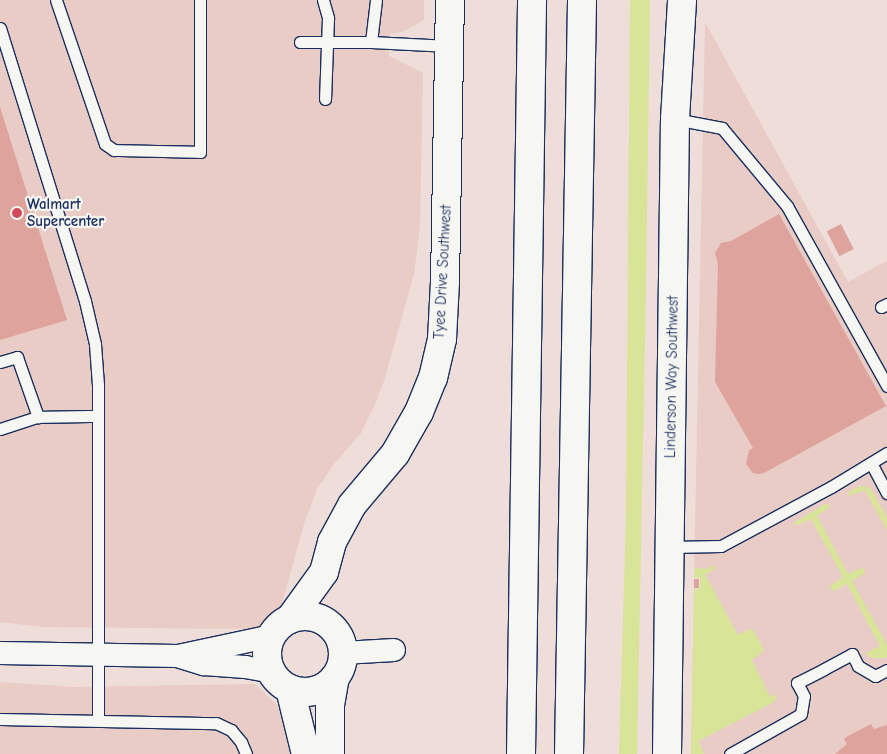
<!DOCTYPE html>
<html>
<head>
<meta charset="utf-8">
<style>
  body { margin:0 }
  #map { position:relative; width:887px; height:754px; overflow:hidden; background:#eeddd8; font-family:"Comic Neue",sans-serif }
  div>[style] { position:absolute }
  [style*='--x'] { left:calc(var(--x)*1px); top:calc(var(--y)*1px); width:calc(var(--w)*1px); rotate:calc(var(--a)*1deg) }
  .built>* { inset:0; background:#e9ccc6 }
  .green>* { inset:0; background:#d8e497 }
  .building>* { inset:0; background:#dda39c; transform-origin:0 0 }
  .roads { filter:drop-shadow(1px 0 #1b2f5e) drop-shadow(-1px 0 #1b2f5e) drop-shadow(0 1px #1b2f5e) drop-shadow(0 -1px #1b2f5e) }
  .lane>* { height:11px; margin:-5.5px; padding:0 5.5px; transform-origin:5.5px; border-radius:5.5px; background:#f6f6f2 }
  .street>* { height:22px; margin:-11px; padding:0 11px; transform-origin:11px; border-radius:11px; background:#f6f6f2 }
  .secondary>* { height:28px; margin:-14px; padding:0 14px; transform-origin:14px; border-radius:14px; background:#f6f6f2 }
  .secondary>.ring { margin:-14px; padding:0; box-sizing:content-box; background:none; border:28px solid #f6f6f2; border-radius:50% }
  .highway>* { height:28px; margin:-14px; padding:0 14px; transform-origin:14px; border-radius:14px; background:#f6f6f2 }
  .dots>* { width:14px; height:14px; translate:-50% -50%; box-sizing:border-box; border:2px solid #f6f6f2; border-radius:50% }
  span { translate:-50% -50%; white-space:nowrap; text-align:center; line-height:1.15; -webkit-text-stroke:4.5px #f6f6f2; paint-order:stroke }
  .poi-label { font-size:15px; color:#1b2f5e; font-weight:700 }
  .left { translate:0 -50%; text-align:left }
  .street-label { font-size:15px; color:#1b2f5e }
</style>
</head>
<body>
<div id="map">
  <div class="built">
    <i style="clip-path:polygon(0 0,424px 0,424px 20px,402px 32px,390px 34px,389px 56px,423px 73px,420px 225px,414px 274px,384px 381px,375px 404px,361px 433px,334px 464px,317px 489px,304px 524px,277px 622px,255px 629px,42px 627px,0 622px)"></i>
    <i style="clip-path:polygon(705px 22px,848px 282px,887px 261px,887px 754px,691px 754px,694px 589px,700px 588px,700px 578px,694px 578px)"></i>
    <i style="clip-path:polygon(0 682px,73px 687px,255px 684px,277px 705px,292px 754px,0 754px)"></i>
  </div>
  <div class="green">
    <i style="clip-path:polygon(630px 0,650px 0,646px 286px,637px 754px,619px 754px,626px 516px)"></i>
    <i style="clip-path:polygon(860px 486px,867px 487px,872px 491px,887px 518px,887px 530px,865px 490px,849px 496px,849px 492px)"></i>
    <i style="clip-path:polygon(825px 504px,828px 504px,830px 507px,817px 516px,848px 574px,861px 568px,865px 570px,864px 574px,852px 581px,887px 645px,887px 657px,885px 658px,871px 658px,866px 653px,880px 646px,847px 584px,834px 591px,829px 587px,843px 577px,811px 519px,798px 525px,794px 525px,795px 522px)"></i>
    <i style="clip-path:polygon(710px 566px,715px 566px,715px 569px,705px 575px,738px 635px,750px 629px,754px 631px,764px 650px,752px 660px,770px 697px,776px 694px,777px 696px,774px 702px,698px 741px,704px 754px,691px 754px,694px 589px,700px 588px,700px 578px,694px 578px,694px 568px,710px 569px)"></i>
  </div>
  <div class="building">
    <i style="clip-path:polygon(0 107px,67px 320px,0 340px)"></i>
    <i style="clip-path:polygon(779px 214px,886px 406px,764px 473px,759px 474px,753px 473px,746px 464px,749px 450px,753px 448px,715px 382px,718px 264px,715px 253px,721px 243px,731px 241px)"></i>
    <i style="left:841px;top:224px;width:28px;height:16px;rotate:63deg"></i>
    <i style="left:694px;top:579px;width:5px;height:9px"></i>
    <i style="clip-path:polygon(871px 724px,874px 729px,887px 725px,887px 754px,835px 754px,847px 744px,844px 739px,848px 736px)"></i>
  </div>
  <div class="roads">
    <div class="lane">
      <i style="--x:56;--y:0;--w:152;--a:71.2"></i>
      <i style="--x:105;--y:144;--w:11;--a:34"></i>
      <i style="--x:114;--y:150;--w:86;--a:1.3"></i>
      <i style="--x:200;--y:152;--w:152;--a:-90"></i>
      <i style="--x:323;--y:0;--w:19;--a:74"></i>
      <i style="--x:328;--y:18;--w:81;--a:92.1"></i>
      <i style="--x:0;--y:28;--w:286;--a:72.7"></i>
      <i style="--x:85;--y:301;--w:44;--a:76.9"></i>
      <i style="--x:95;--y:344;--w:41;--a:85.8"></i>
      <i style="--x:98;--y:385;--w:335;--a:90"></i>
      <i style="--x:300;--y:42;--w:71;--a:0"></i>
      <i style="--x:371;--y:42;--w:78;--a:2.9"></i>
      <i style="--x:371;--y:42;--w:42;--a:-83.2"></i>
      <i style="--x:675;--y:119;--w:48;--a:10.8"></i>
      <i style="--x:722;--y:128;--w:102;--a:50.2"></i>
      <i style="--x:787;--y:206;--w:206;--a:60.9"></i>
      <i style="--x:881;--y:307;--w:7;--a:-27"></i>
      <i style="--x:0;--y:362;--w:18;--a:-16"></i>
      <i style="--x:17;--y:357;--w:64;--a:70.7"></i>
      <i style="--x:0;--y:429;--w:40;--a:-18"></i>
      <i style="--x:38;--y:417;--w:60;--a:-1"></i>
      <i style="--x:871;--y:463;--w:34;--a:62"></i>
      <i style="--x:670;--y:547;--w:51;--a:-1.1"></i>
      <i style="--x:721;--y:546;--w:125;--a:-28.2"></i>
      <i style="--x:831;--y:487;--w:66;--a:-31.3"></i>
      <i style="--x:0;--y:719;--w:216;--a:1.1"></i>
      <i style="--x:216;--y:723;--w:17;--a:25"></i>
      <i style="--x:231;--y:730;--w:16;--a:50"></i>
      <i style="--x:241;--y:742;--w:13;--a:67"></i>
      <i style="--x:730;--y:754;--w:81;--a:-29.4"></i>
      <i style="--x:801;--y:714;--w:18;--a:-81"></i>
      <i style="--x:804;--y:696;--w:15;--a:-118"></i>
      <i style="--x:797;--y:683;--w:30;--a:-27"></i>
      <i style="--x:824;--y:669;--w:32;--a:-28"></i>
      <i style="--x:852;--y:654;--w:13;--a:63"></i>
      <i style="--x:858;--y:666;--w:20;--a:30"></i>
      <i style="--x:875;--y:676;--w:13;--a:-27"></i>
    </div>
    <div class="street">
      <i style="--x:0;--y:653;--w:177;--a:1"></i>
      <i style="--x:177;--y:656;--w:28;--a:17"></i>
      <i style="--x:204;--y:664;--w:41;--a:4.2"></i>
      <i style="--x:245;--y:667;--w:27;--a:10"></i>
      <i style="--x:343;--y:653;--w:51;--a:-3.4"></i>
      <i style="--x:178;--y:656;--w:96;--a:-12"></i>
    </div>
    <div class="secondary">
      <i class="ring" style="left:267px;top:616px;width:48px;height:48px"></i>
      <i style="--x:290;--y:619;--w:58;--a:-54.1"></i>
      <i style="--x:324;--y:572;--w:31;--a:-75"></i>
      <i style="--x:332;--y:542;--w:42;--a:-61.6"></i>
      <i style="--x:352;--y:505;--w:67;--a:-49.9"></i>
      <i style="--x:395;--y:454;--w:48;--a:-60.3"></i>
      <i style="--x:419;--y:412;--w:37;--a:-68"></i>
      <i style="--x:433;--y:378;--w:40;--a:-77"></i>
      <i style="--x:442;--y:339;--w:57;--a:-87"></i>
      <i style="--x:445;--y:282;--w:282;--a:-89"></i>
      <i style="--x:290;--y:689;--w:67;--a:76.2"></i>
      <i style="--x:330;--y:754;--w:49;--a:-90"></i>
      <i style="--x:330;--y:705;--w:28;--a:-80"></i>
      <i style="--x:667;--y:754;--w:635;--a:-89.28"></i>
      <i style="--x:675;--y:119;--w:119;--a:-86.6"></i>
    </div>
    <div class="highway">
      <i style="--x:521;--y:754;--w:754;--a:-89.16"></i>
      <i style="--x:569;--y:754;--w:754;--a:-89.01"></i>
    </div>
  </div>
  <div class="dots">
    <i style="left:17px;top:213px;background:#d1495b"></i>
  </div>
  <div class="poi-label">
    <span class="left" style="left:27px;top:213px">Walmart<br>Supercenter</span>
  </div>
  <div class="street-label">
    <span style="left:443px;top:272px;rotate:-87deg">Tyee Drive Southwest</span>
    <span style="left:672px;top:377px;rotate:-89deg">Linderson Way Southwest</span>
  </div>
</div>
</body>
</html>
